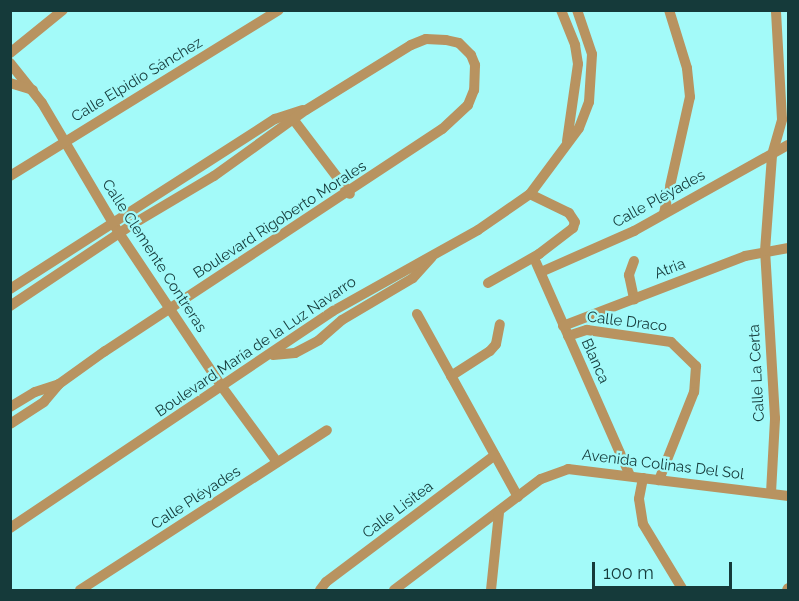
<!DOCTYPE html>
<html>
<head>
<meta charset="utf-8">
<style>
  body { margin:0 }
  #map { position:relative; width:799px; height:601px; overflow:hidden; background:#a3faf9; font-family:Raleway,sans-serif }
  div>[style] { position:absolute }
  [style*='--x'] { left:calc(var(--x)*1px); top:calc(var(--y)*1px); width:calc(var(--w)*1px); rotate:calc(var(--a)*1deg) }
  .minor>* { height:10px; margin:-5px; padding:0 5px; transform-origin:5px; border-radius:5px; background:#b89360 }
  span { translate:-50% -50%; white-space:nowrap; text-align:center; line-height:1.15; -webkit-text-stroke:4.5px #a3faf9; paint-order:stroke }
  .street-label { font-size:15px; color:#153a3a }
  .frame { position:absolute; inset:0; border:12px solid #153a3a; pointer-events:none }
  .scale { position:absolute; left:592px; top:562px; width:140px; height:27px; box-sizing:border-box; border:3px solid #153a3a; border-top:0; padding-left:8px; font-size:18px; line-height:21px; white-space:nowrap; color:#153a3a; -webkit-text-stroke:4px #a3faf9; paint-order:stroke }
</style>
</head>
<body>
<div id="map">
  <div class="minor">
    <i style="--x:561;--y:10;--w:38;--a:68"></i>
    <i style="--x:575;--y:45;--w:19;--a:81"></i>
    <i style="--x:578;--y:64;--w:78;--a:98.1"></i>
    <i style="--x:10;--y:53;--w:68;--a:-39.1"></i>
    <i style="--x:10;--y:63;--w:51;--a:51.3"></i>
    <i style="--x:42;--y:103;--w:151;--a:59.4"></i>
    <i style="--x:119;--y:233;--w:185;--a:56.2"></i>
    <i style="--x:222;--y:387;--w:93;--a:53.7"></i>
    <i style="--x:10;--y:83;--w:24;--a:17"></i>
    <i style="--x:290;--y:115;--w:99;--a:52.8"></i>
    <i style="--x:10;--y:176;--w:316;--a:-31.7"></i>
    <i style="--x:664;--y:213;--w:119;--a:-77.4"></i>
    <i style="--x:690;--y:97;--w:29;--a:-96"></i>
    <i style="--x:687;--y:68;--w:61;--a:-107.2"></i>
    <i style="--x:534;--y:258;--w:238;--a:66.2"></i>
    <i style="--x:634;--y:261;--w:15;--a:110"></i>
    <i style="--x:629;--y:275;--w:25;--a:78"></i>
    <i style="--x:541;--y:272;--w:102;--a:-23.8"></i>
    <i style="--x:634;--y:231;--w:176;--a:-29.2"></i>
    <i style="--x:488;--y:283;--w:59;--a:-29.6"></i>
    <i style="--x:539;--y:254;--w:43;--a:-37.4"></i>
    <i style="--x:573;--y:228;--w:6;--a:-72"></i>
    <i style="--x:575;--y:222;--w:11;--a:-124"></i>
    <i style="--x:569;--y:213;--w:43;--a:-154"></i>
    <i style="--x:10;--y:289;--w:315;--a:-32.7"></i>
    <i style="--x:275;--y:119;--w:29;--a:-18"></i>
    <i style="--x:10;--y:306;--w:148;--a:-33.7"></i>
    <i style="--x:133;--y:224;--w:94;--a:-30.7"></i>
    <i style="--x:214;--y:176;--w:113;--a:-35.7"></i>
    <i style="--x:306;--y:110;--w:123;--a:-31.8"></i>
    <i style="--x:411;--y:45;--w:16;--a:-22"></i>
    <i style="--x:426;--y:39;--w:20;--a:3"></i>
    <i style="--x:446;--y:40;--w:13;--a:13"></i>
    <i style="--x:459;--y:43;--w:17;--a:45"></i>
    <i style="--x:471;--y:55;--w:11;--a:68"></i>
    <i style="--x:475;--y:65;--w:25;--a:92"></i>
    <i style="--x:474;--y:90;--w:16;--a:112"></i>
    <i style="--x:468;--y:105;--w:35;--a:137"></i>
    <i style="--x:442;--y:129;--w:404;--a:146.6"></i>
    <i style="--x:105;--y:351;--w:57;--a:144.3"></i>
    <i style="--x:59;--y:384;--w:23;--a:130"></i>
    <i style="--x:44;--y:402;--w:40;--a:147.1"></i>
    <i style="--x:417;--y:314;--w:209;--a:61.1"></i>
    <i style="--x:563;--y:326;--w:195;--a:-21"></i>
    <i style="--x:745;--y:256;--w:44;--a:-10.5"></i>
    <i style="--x:568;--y:336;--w:20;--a:-18"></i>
    <i style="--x:587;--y:330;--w:85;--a:8.1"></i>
    <i style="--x:671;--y:342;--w:35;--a:44"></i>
    <i style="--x:696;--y:366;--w:26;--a:94"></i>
    <i style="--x:694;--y:392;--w:95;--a:111.7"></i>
    <i style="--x:273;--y:355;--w:22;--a:-5"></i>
    <i style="--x:295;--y:353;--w:27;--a:-28"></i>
    <i style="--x:319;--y:340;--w:30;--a:-41"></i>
    <i style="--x:342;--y:320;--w:82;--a:-30.6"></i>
    <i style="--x:413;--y:278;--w:28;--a:-48"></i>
    <i style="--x:451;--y:376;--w:46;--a:-32.7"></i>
    <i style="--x:490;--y:351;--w:9;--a:-49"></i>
    <i style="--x:496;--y:344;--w:20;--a:-79"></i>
    <i style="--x:10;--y:407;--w:29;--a:-31"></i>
    <i style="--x:35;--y:392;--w:25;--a:-18"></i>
    <i style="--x:643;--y:478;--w:21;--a:101"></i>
    <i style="--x:639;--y:499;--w:25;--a:81"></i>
    <i style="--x:643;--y:524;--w:77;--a:58.8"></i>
    <i style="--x:771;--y:493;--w:75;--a:-86.9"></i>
    <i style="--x:775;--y:418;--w:167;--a:-93.4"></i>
    <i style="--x:765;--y:251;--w:96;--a:-85.8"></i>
    <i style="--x:772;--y:155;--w:37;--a:-74"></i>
    <i style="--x:782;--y:119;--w:109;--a:-93.2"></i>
    <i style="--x:10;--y:528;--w:389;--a:-33.9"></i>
    <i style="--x:333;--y:311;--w:166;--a:-29.2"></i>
    <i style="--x:478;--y:230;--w:63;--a:-34.7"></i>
    <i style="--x:530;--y:194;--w:82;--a:-53.4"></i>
    <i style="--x:579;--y:128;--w:28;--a:-69"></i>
    <i style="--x:589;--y:102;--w:48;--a:-86.4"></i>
    <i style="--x:592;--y:54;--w:46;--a:-108.8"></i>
    <i style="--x:80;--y:590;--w:294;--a:-32.9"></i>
    <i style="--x:320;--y:590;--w:10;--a:-53"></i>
    <i style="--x:326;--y:582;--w:211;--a:-36.9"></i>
    <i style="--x:394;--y:590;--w:184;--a:-37.1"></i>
    <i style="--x:541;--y:479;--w:29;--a:-20"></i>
    <i style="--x:568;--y:469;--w:222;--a:7"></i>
    <i style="--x:491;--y:590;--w:77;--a:-84.1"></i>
    <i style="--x:787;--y:590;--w:2;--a:-63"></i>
  </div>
  <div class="street-label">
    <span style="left:137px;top:80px;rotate:-31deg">Calle Elpidio Sánchez</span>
    <span style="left:659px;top:199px;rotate:-29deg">Calle Pléyades</span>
    <span style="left:280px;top:220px;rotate:-33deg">Boulevard Rigoberto Morales</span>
    <span style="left:154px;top:256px;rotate:57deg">Calle Clemente Contreras</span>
    <span style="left:670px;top:269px;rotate:-21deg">Atria</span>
    <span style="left:627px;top:322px;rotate:7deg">Calle Draco</span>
    <span style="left:256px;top:347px;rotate:-34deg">Boulevard María de la Luz Navarro</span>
    <span style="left:595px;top:361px;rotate:66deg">Blanca</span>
    <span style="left:757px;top:373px;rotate:-93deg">Calle La Certa</span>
    <span style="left:663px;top:465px;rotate:7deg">Avenida Colinas Del Sol</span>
    <span style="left:196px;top:498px;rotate:-33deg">Calle Pléyades</span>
    <span style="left:398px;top:510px;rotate:-37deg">Calle Lisitea</span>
  </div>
  <div class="frame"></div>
  <div class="scale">100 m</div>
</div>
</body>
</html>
